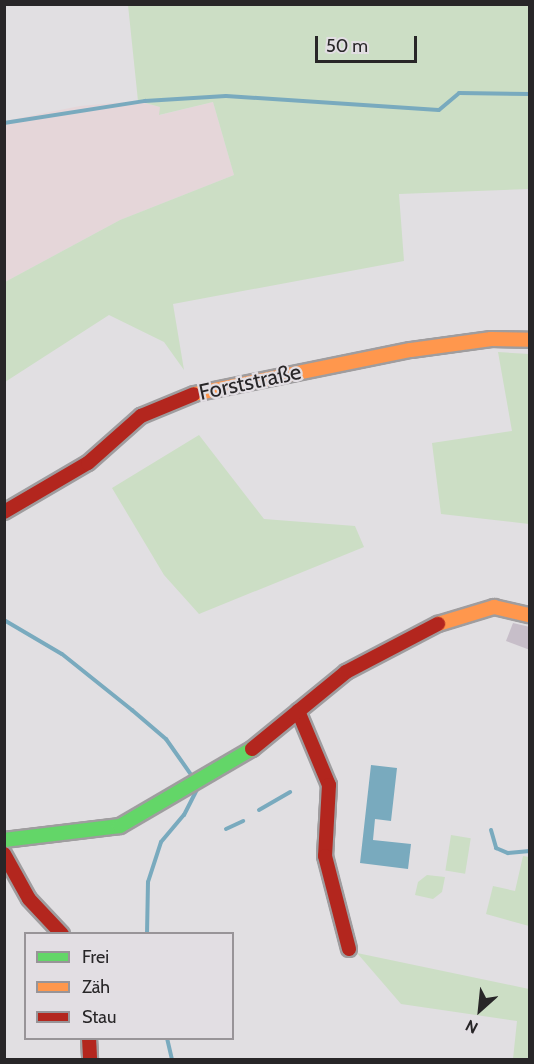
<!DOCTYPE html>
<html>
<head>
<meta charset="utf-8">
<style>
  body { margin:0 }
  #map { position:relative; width:534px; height:1064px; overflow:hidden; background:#e1dfe2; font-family:Cabin,sans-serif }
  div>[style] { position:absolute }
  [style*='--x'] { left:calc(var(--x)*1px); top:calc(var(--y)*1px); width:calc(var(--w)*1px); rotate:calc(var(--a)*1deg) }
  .industrial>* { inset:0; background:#e5d6d9 }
  .green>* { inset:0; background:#ccdec5; transform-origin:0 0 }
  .water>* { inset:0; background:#79aabe }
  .stream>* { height:4px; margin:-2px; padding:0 2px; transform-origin:2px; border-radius:2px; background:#79aabe }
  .building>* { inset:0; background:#c7bec9 }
  .roads { filter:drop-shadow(2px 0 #9f9d9f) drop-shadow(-2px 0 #9f9d9f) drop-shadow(0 2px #9f9d9f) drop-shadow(0 -2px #9f9d9f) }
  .fast>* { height:14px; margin:-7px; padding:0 7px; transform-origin:7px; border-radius:7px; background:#63d668 }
  .slow>* { height:14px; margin:-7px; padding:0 7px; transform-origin:7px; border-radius:7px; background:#ff974d }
  .jam>* { height:14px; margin:-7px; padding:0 7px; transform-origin:7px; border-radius:7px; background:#b3261e }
  span { translate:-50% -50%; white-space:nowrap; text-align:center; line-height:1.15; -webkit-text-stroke:4.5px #e2dee3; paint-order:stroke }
  .street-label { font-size:22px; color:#282628 }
  .frame { position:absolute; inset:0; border:6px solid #282628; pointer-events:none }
  .legend { position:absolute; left:24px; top:932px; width:210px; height:108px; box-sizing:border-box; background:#e2dee3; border:2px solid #989498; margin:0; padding:8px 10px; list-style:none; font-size:18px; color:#282628 }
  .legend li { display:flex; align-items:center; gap:12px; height:30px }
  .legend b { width:30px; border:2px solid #989498 }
  .north { position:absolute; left:450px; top:980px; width:60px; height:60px; -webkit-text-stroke:4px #e2dee3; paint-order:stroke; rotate:207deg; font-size:16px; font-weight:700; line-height:24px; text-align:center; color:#282628 }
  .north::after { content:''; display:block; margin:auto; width:21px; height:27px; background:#282628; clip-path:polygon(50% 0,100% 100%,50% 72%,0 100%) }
  .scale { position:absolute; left:315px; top:36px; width:102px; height:27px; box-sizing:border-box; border:3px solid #282628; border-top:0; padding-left:8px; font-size:18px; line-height:21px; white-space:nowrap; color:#282628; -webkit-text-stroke:4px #e2dee3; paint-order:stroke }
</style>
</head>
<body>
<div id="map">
  <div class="industrial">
    <i style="clip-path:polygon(138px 101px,160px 107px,160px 115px,213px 102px,234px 175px,120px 220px,5px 282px,5px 121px,80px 106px)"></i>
  </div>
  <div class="green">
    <i style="clip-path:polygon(128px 5px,529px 5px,529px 189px,399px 194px,404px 261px,173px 304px,184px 370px,164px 342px,109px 315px,5px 382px,5px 282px,120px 220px,234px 175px,213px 102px,159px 115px,160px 107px,138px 101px)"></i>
    <i style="clip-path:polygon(498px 352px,529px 354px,529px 524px,441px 514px,432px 443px,512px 431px)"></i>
    <i style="clip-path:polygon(199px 435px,264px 519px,355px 526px,364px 547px,199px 614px,164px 575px,112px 488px)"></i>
    <i style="left:451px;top:835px;width:20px;height:36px;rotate:9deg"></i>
    <i style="clip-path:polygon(523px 856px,529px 857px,529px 926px,486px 914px,493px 886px,515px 891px)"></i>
    <i style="clip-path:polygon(427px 875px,445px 877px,442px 892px,433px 899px,415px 895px,418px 882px)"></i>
    <i style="clip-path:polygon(357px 953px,529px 989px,529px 1059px,513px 1059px,517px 1021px,401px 1004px)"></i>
  </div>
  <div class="water">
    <i style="clip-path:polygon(371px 765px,397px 768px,391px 821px,375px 819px,373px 840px,411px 844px,408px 869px,360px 863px)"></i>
  </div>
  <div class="stream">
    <i style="--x:4;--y:123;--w:143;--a:-8.9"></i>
    <i style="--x:145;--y:101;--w:81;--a:-3.5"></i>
    <i style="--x:226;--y:96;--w:213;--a:3.8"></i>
    <i style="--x:439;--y:110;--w:26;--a:-40"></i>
    <i style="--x:459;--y:93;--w:71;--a:0.8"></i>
    <i style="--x:4;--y:620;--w:67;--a:30.4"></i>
    <i style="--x:62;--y:654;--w:90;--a:38.7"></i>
    <i style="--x:132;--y:710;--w:45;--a:40.5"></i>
    <i style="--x:166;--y:739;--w:45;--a:54.9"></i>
    <i style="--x:259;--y:810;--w:36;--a:-30"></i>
    <i style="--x:226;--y:829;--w:19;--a:-25"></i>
    <i style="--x:491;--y:830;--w:19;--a:74"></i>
    <i style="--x:496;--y:848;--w:13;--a:23"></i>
    <i style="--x:508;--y:853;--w:22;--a:-5"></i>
    <i style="--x:147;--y:934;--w:52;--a:-88.9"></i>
    <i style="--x:148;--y:882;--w:42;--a:-72"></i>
    <i style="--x:161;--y:842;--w:35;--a:-50"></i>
    <i style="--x:184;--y:815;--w:30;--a:-63"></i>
    <i style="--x:167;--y:1038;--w:23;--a:77"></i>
  </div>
  <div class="building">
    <i style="clip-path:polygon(513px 623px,530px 627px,530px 650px,506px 641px)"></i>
  </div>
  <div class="roads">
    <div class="fast">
      <i style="--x:4;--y:840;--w:117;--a:-6.9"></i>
      <i style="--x:120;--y:826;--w:153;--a:-30.3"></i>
    </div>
    <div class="slow">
      <i style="--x:194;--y:394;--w:221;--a:-11.5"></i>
      <i style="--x:411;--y:350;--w:81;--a:-7.8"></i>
      <i style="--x:491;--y:339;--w:39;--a:1"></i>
      <i style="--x:438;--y:624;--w:59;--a:-16.9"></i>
      <i style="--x:494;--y:607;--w:37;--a:13"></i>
    </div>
    <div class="jam">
      <i style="--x:4;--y:512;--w:97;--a:-30.3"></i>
      <i style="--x:88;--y:463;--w:71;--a:-41.6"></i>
      <i style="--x:141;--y:416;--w:57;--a:-22.5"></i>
      <i style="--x:298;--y:711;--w:80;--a:67.3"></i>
      <i style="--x:329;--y:785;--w:71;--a:93.2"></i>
      <i style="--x:325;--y:856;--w:96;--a:75.5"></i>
      <i style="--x:252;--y:749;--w:122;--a:-39.3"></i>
      <i style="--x:346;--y:672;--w:104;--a:-27.6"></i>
      <i style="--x:4;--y:854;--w:51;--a:60.9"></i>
      <i style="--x:29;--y:899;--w:48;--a:46.7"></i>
      <i style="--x:89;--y:1038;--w:22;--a:87"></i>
    </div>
  </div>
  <div class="street-label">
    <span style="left:250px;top:382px;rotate:-12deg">Forststraße</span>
  </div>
  <div class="frame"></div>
  <ul class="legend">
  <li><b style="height:8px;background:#63d668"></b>Frei</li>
  <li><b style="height:8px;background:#ff974d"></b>Zäh</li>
  <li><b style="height:8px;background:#b3261e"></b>Stau</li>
  </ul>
  <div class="north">N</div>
  <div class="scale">50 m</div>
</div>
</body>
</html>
